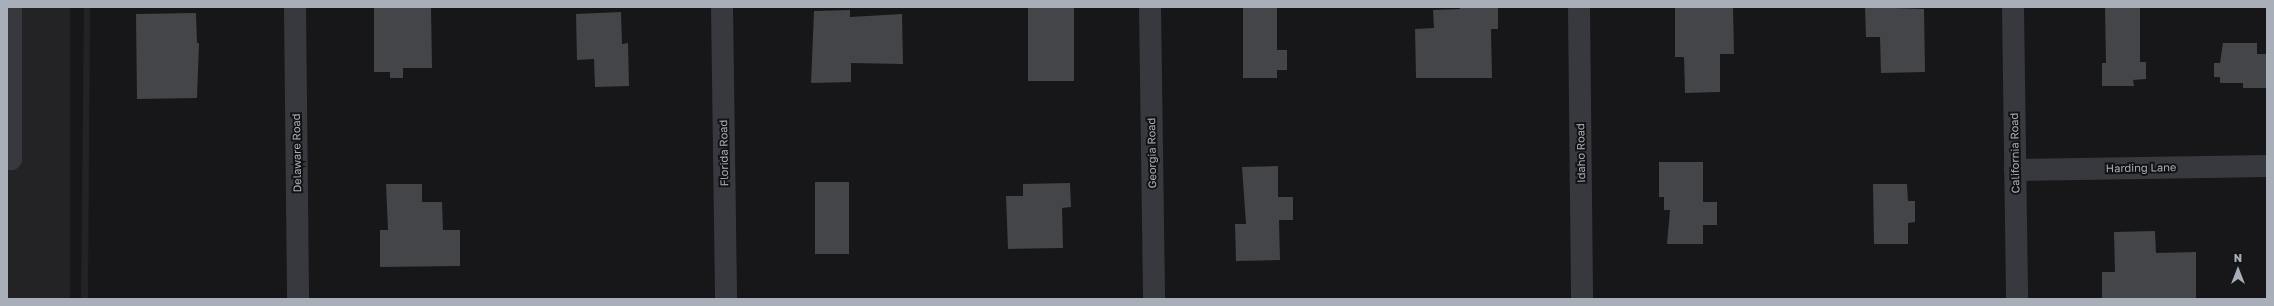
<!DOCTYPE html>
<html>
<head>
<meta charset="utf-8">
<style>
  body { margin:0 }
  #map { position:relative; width:2274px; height:306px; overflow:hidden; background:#171719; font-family:"Golos Text",sans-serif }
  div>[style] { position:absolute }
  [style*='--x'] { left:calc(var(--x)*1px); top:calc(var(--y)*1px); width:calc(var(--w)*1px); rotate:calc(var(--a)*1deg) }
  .built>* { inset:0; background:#232326; transform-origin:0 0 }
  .building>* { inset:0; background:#434549; transform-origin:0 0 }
  .minor>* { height:22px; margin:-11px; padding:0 11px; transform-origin:11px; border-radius:11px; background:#38393e }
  span { translate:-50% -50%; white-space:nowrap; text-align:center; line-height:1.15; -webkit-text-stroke:4px #121214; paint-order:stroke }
  .street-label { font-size:11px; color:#a9afb9 }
  .frame { position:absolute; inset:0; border:8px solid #a9afb9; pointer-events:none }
  .north { position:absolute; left:2218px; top:250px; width:40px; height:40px; -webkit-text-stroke:3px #121214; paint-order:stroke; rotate:0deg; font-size:11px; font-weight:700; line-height:16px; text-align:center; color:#a9afb9 }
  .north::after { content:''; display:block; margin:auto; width:14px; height:18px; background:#a9afb9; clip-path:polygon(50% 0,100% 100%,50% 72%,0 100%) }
</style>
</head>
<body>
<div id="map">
  <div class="built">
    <i style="left:7px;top:7px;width:63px;height:292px"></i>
    <i style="clip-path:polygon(84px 7px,90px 7px,88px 299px,81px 299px)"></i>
  </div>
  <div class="building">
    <i style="clip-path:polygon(374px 7px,431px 7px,432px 68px,403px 68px,403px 78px,390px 78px,390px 72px,374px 72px)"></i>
    <i style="left:1028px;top:7px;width:46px;height:74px"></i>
    <i style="clip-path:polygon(1243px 7px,1277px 7px,1277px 50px,1287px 50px,1287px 70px,1277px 70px,1277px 78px,1243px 78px)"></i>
    <i style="clip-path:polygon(1459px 7px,1498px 7px,1498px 29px,1491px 29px,1492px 78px,1416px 78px,1415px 29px,1434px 28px,1433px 10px,1460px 9px)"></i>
    <i style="clip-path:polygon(1675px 7px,1733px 7px,1734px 54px,1720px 54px,1720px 92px,1685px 93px,1684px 57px,1675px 57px)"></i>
    <i style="clip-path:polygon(1865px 7px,1924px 9px,1925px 72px,1881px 73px,1880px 37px,1866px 37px)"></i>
    <i style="clip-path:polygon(2105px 7px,2140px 7px,2140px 62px,2146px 62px,2146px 79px,2133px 80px,2134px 86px,2102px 86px,2102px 63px,2106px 63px)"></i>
    <i style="clip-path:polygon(850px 10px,850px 17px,902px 14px,903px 64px,851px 63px,851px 82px,811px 83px,814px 11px)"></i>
    <i style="clip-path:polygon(621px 12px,622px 44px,628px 43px,629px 86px,595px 87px,594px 59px,577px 60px,576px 14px)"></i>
    <i style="clip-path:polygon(196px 13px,197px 43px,199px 43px,197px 98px,137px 99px,136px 14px)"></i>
    <i style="clip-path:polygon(2223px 43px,2257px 43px,2257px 54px,2267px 54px,2267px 88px,2243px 88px,2243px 83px,2220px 83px,2220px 77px,2214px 77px,2214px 63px,2220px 63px)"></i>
    <i style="clip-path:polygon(1659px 162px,1703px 162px,1703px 202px,1717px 202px,1717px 225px,1703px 225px,1703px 244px,1667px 244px,1670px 210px,1664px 210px,1664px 197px,1659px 197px)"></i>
    <i style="clip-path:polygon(1278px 166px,1278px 197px,1293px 197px,1293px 220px,1279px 220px,1280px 260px,1236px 261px,1235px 224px,1246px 224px,1242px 167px)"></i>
    <i style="left:815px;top:182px;width:34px;height:72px"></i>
    <i style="clip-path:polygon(1070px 183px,1071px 207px,1062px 208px,1063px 248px,1008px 249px,1006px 196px,1023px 196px,1023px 184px)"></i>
    <i style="clip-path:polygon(386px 184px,422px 184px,422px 202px,442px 202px,443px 230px,460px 230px,460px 266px,380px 267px,380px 230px,388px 230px)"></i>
    <i style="clip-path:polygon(1873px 184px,1907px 184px,1908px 201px,1915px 201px,1915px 222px,1908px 223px,1908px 244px,1874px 244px)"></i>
    <i style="clip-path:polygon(2155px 231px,2156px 253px,2196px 252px,2196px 299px,2102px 299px,2102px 272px,2115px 272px,2114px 232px)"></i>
  </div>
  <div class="minor">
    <i style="--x:295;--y:7;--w:292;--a:89.4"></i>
    <i style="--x:722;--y:7;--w:292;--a:89.2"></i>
    <i style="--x:1150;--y:7;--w:292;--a:89.2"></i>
    <i style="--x:1579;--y:7;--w:292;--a:89.4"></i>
    <i style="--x:2013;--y:7;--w:292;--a:89.2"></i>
    <i style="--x:7;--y:159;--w:4;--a:0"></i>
    <i style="--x:11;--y:159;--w:152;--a:-90"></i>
    <i style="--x:2015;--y:170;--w:252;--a:-0.9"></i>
  </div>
  <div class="street-label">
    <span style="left:297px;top:153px;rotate:-91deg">Delaware Road</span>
    <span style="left:724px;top:153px;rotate:-91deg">Florida Road</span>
    <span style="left:1152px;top:153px;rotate:-91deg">Georgia Road</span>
    <span style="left:1581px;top:153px;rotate:-91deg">Idaho Road</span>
    <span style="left:2015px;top:153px;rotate:-91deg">California Road</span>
    <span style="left:2141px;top:168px;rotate:-1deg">Harding Lane</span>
  </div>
  <div class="frame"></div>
  <div class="north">N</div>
</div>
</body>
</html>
